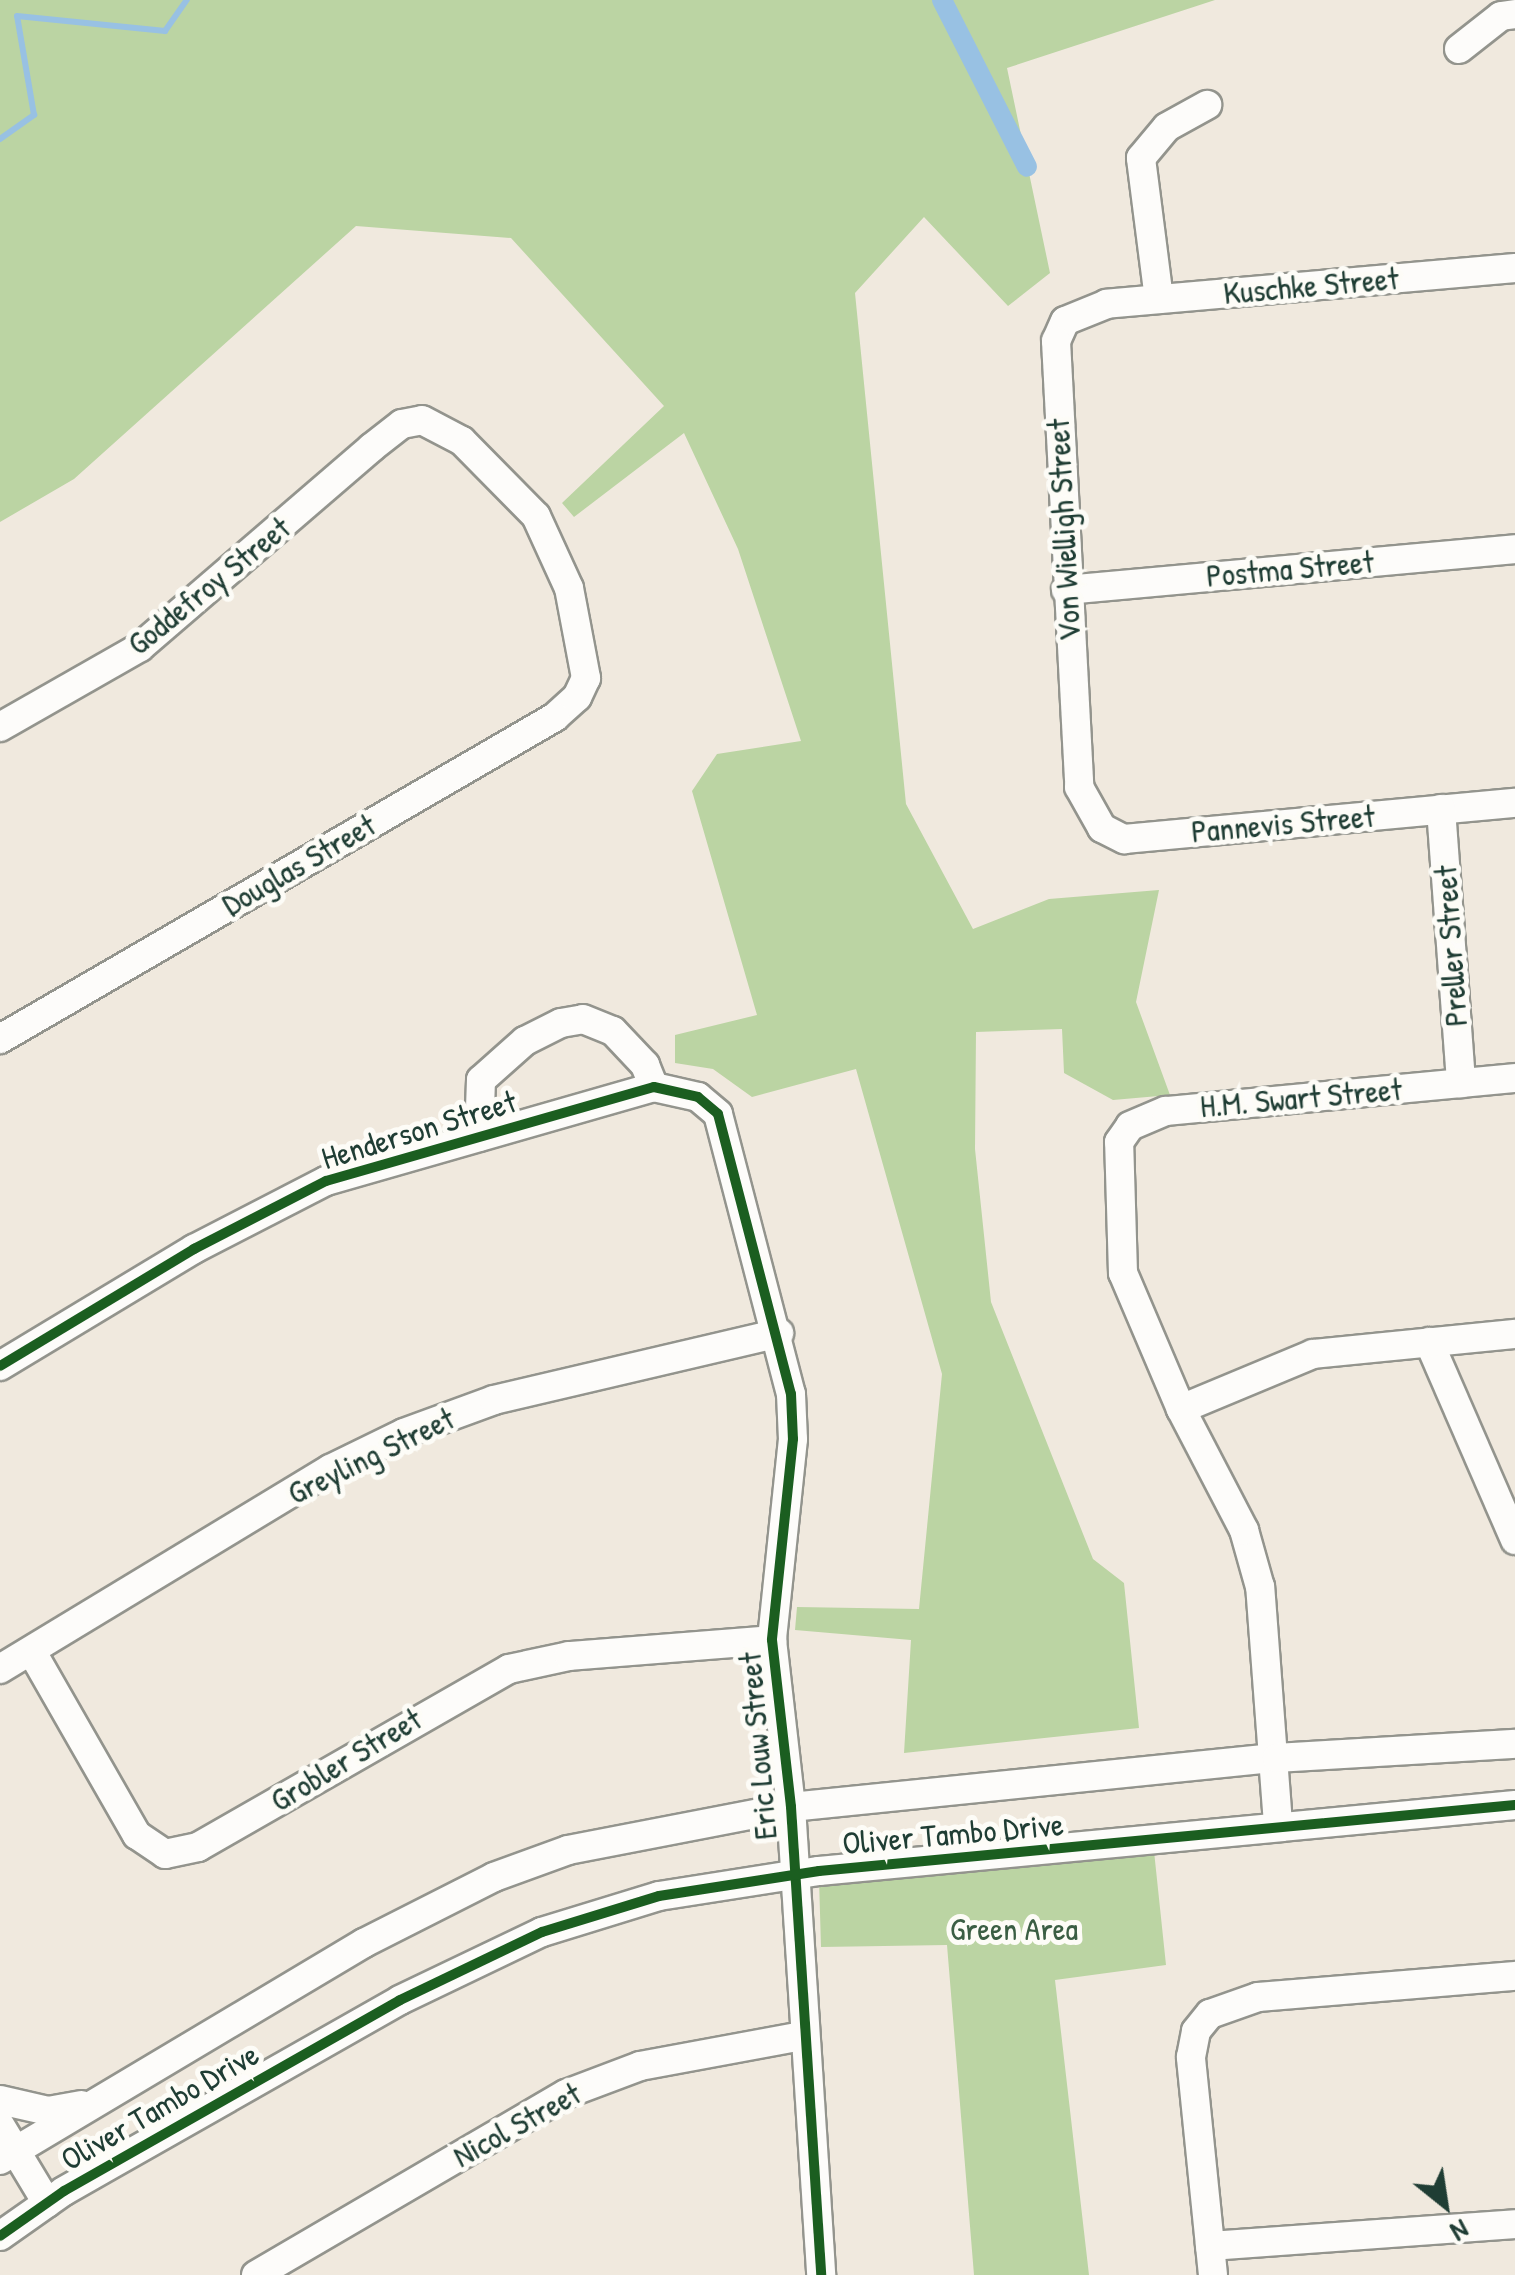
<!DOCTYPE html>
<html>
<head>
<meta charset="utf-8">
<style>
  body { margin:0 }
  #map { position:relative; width:1515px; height:2275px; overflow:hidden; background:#f0e9de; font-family:"Patrick Hand",sans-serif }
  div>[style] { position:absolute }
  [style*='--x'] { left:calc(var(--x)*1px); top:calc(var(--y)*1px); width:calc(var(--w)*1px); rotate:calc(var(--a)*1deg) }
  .green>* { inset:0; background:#bbd4a3 }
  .stream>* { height:6px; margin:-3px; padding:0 3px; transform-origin:3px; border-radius:3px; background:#98c1e3 }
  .canal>* { height:20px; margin:-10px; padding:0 10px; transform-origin:10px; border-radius:10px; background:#98c1e3 }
  .roads { filter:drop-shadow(2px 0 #93948d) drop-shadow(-2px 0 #93948d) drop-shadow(0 2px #93948d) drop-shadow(0 -2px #93948d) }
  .minor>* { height:28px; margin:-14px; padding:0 14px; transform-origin:14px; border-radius:14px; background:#fdfcfa }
  .cycleway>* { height:10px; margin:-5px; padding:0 5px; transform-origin:5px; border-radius:5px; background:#1b5e20 }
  span { translate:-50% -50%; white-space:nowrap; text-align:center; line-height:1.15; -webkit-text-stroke:10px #fdfcf7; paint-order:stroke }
  .street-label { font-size:32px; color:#1f3d34 }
  .park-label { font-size:32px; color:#3b5e44 }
  .north { position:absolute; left:1395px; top:2155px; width:100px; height:100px; -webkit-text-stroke:8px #fdfcf7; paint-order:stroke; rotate:150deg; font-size:28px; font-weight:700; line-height:40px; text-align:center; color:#1f3d34 }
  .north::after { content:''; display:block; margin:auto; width:35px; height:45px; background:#1f3d34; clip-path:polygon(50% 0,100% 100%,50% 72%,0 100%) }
</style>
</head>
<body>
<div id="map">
  <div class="green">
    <i style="clip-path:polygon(0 0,1215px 0,1007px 68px,1050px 273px,1008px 306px,924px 217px,855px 293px,906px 804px,973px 929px,1049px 899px,1159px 890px,1136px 1002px,1170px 1095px,1113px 1100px,1064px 1073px,1062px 1029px,976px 1032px,975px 1149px,991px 1302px,1093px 1559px,1124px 1583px,1139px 1728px,904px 1753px,911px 1640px,795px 1630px,797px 1607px,919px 1609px,942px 1374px,856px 1069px,752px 1097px,713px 1069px,675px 1063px,675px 1035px,757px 1015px,692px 791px,717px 754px,801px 741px,738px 549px,684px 433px,574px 517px,562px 503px,664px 406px,511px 238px,356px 226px,74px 479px,0 522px)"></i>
    <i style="clip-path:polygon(1154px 1851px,1166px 1965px,1055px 1980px,1089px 2275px,974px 2275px,947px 1945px,821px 1947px,819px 1879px)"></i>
  </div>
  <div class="stream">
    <i style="--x:0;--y:139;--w:42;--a:-35.2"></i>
    <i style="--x:34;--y:115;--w:100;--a:-99.7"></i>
    <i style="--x:17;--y:16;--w:149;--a:5.8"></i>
    <i style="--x:165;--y:31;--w:38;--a:-55"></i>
  </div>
  <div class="canal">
    <i style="--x:942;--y:0;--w:187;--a:63"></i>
  </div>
  <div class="roads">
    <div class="minor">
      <i style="--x:1459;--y:49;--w:53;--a:-38.2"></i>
      <i style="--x:1501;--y:16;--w:14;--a:-8"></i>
      <i style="--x:1515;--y:268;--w:410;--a:175"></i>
      <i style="--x:1107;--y:304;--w:45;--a:158"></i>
      <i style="--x:1065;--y:321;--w:22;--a:114"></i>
      <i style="--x:1056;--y:341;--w:447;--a:87"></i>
      <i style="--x:1079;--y:787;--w:47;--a:60.7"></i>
      <i style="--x:1102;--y:828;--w:25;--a:27"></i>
      <i style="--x:1124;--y:839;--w:393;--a:-5.3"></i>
      <i style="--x:1159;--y:299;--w:142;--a:-97.3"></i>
      <i style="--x:1141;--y:158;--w:40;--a:-50"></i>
      <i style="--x:1167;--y:127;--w:46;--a:-28.8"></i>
      <i style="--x:1066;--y:590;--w:451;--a:-5.2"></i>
      <i style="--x:0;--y:727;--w:161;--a:-29.7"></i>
      <i style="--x:140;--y:647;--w:305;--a:-40.7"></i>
      <i style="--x:371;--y:448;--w:39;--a:-38"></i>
      <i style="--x:402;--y:424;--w:20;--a:-11"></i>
      <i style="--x:422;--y:420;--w:45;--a:27.7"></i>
      <i style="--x:462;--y:441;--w:105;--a:45.4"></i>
      <i style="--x:536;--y:516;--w:79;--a:65.4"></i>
      <i style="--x:569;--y:588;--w:92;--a:79.3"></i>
      <i style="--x:586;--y:678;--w:21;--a:115"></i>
      <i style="--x:577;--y:697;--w:30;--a:138"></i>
      <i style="--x:555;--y:717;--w:642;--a:149.88"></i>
      <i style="--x:1441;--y:809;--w:275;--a:85.8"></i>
      <i style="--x:479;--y:1137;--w:57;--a:-88"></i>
      <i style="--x:481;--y:1080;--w:59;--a:-41.6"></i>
      <i style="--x:525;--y:1041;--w:40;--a:-26.6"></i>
      <i style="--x:561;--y:1023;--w:22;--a:-10"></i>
      <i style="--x:583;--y:1019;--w:32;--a:22"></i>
      <i style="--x:613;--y:1031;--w:47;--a:46.7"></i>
      <i style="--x:645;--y:1065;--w:24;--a:68"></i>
      <i style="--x:1429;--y:1342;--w:216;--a:66.5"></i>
      <i style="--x:0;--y:1366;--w:227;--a:-31.1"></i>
      <i style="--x:194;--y:1249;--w:148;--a:-27.3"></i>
      <i style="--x:326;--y:1181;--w:341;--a:-16"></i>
      <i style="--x:654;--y:1087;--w:45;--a:12.8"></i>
      <i style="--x:698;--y:1097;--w:26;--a:40"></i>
      <i style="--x:718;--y:1114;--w:289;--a:75.4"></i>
      <i style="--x:791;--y:1394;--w:45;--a:87.5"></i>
      <i style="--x:793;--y:1439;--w:202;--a:96"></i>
      <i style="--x:772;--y:1640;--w:168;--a:83.5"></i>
      <i style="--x:791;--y:1807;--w:469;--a:86.3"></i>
      <i style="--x:1181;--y:1409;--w:143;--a:-22.6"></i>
      <i style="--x:1313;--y:1354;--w:203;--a:-5.7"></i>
      <i style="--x:32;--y:1652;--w:211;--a:60.2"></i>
      <i style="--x:137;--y:1835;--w:34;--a:34"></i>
      <i style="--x:165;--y:1854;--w:34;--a:-12"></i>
      <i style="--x:198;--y:1847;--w:358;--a:-29.8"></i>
      <i style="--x:509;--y:1669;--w:61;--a:-12.2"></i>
      <i style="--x:569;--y:1656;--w:204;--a:-4.5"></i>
      <i style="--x:0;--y:1669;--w:386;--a:-31.2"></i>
      <i style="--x:330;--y:1469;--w:82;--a:-25.9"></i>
      <i style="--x:404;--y:1433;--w:96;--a:-20.1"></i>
      <i style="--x:494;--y:1400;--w:293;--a:-13.2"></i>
      <i style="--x:1278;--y:1824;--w:238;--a:-94.3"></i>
      <i style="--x:1260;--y:1587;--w:59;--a:-105.7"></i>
      <i style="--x:1244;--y:1530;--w:136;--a:-117.5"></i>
      <i style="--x:1181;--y:1409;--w:148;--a:-113.1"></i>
      <i style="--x:1123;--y:1273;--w:131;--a:-91.7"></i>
      <i style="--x:1119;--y:1142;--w:19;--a:-55"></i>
      <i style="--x:1130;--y:1126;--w:39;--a:-23"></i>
      <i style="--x:1166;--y:1111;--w:351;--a:-5.4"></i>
      <i style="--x:0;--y:2100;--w:49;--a:12.9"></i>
      <i style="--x:48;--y:2111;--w:34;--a:-10"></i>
      <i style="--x:0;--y:2125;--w:91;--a:58.9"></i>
      <i style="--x:0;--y:2160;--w:424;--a:-30.8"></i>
      <i style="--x:364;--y:1943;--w:146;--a:-26.9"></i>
      <i style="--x:494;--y:1877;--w:79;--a:-20"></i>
      <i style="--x:568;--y:1850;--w:227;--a:-10.9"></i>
      <i style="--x:791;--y:1807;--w:488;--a:-5.8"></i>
      <i style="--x:1277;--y:1758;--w:238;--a:-3.4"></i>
      <i style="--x:0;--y:2236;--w:78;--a:-35.1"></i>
      <i style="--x:64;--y:2191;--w:386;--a:-29.6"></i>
      <i style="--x:400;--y:2000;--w:157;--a:-25.6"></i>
      <i style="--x:542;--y:1932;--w:122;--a:-17.1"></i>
      <i style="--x:659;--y:1896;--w:162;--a:-8.9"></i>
      <i style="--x:819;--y:1871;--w:699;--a:-5.42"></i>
      <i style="--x:1210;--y:2246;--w:306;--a:-4.1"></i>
      <i style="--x:256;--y:2275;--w:359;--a:-30.3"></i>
      <i style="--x:566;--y:2094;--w:79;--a:-20.7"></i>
      <i style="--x:640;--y:2066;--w:165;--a:-10.5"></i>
      <i style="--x:1213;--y:2275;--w:219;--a:-95.8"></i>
      <i style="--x:1191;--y:2057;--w:26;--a:-79"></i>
      <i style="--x:1196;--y:2031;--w:22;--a:-51"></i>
      <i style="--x:1210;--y:2014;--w:51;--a:-19.5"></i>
      <i style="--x:1258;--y:1997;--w:258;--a:-4.7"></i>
    </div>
  </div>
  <div class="cycleway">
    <i style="--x:0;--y:1366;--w:227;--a:-31.1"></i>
    <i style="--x:194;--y:1249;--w:148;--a:-27.3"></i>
    <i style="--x:326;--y:1181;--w:341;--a:-16"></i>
    <i style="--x:654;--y:1087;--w:45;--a:12.8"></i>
    <i style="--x:698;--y:1097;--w:26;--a:40"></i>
    <i style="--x:718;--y:1114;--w:289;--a:75.4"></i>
    <i style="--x:791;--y:1394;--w:45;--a:87.5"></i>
    <i style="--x:793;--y:1439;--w:202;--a:96"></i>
    <i style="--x:772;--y:1640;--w:168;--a:83.5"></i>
    <i style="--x:791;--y:1807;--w:469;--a:86.3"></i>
    <i style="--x:0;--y:2236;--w:78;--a:-35.1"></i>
    <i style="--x:64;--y:2191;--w:386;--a:-29.6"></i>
    <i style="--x:400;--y:2000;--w:157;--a:-25.6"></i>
    <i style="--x:542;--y:1932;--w:122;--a:-17.1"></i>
    <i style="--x:659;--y:1896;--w:162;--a:-8.9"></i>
    <i style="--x:819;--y:1871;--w:699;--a:-5.42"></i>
  </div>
  <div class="street-label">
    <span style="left:1311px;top:286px;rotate:-5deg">Kuschke Street</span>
    <span style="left:1064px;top:530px;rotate:-93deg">Von Wielligh Street</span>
    <span style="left:1290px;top:569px;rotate:-5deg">Postma Street</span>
    <span style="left:209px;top:586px;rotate:-39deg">Goddefroy Street</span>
    <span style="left:1283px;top:824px;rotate:-5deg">Pannevis Street</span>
    <span style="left:299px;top:865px;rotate:-30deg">Douglas Street</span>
    <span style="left:1451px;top:946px;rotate:-94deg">Preller Street</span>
    <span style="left:1301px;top:1098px;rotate:-5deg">H.M. Swart Street</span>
    <span style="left:419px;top:1130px;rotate:-17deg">Henderson Street</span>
    <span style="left:371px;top:1456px;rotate:-26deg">Greyling Street</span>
    <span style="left:758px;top:1746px;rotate:-95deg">Eric Louw Street</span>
    <span style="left:346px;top:1760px;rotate:-31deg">Grobler Street</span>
    <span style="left:953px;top:1834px;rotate:-5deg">Oliver Tambo Drive</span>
    <span style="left:160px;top:2107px;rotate:-30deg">Oliver Tambo Drive</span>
    <span style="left:517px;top:2125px;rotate:-29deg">Nicol Street</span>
  </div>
  <div class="park-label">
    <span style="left:1014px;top:1929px">Green Area</span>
  </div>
  <div class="north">N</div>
</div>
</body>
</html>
